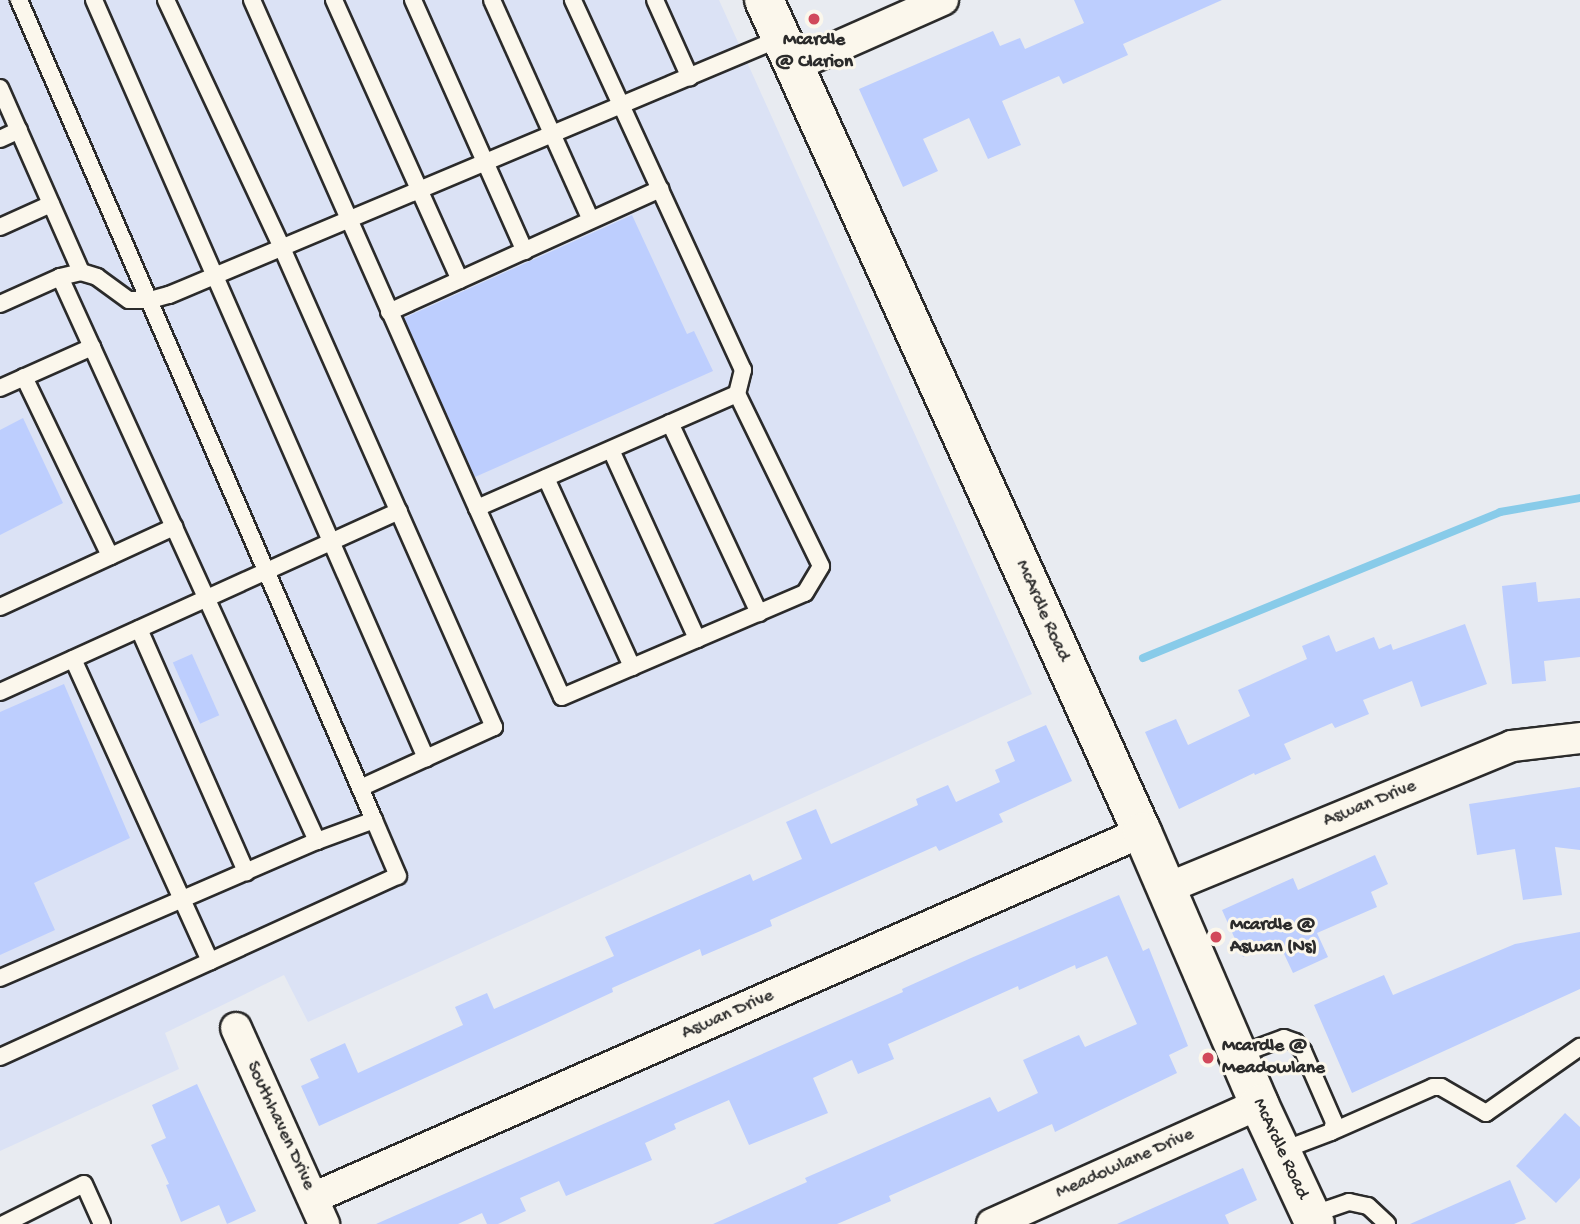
<!DOCTYPE html>
<html>
<head>
<meta charset="utf-8">
<style>
  body { margin:0 }
  #map { position:relative; width:1580px; height:1224px; overflow:hidden; background:#e8ebf1; font-family:"Gochi Hand",sans-serif }
  div>[style] { position:absolute }
  [style*='--x'] { left:calc(var(--x)*1px); top:calc(var(--y)*1px); width:calc(var(--w)*1px); rotate:calc(var(--a)*1deg) }
  .built>* { inset:0; background:#dbe2f5 }
  .stream>* { height:8px; margin:-4px; padding:0 4px; transform-origin:4px; border-radius:4px; background:#88cbe9 }
  .building>* { inset:0; background:#bdcefe; transform-origin:0 0 }
  .roads { filter:drop-shadow(2px 0 #2b2b2b) drop-shadow(-2px 0 #2b2b2b) drop-shadow(0 2px #2b2b2b) drop-shadow(0 -2px #2b2b2b) }
  .lane>* { height:16px; margin:-8px; padding:0 8px; transform-origin:8px; border-radius:8px; background:#fbf7ec }
  .street>* { height:30px; margin:-15px; padding:0 15px; transform-origin:15px; border-radius:15px; background:#fbf7ec }
  .secondary>* { height:38px; margin:-19px; padding:0 19px; transform-origin:19px; border-radius:19px; background:#fbf7ec }
  .dots>* { width:19px; height:19px; translate:-50% -50%; box-sizing:border-box; border:4px solid #fbf7ec; border-radius:50% }
  span { translate:-50% -50%; white-space:nowrap; text-align:center; line-height:1.15; -webkit-text-stroke:6px #fbf7ec; paint-order:stroke }
  .poi-label { font-size:19px; color:#2b2b2b; font-weight:700 }
  .left { translate:0 -50%; text-align:left }
  .street-label { font-size:19px; color:#2b2b2b }
</style>
</head>
<body>
<div id="map">
  <div class="built">
    <i style="clip-path:polygon(0 0,719px 0,1032px 694px,308px 1022px,284px 975px,165px 1033px,179px 1069px,0 1151px)"></i>
  </div>
  <div class="stream">
    <i style="--x:1143;--y:658;--w:386;--a:-22.2"></i>
    <i style="--x:1500;--y:512;--w:81;--a:-9.9"></i>
  </div>
  <div class="building">
    <i style="clip-path:polygon(1074px 0,1222px 0,1123px 44px,1128px 55px,1063px 84px,1059px 76px,1002px 101px,1021px 145px,988px 159px,969px 118px,923px 139px,938px 171px,903px 187px,859px 89px,993px 31px,1000px 46px,1020px 38px,1025px 49px,1084px 23px)"></i>
    <i style="clip-path:polygon(632px 215px,687px 334px,694px 331px,713px 371px,475px 477px,404px 318px)"></i>
    <i style="clip-path:polygon(23px 418px,63px 503px,0 535px,0 430px)"></i>
    <i style="clip-path:polygon(1536px 582px,1538px 602px,1580px 598px,1580px 657px,1544px 661px,1546px 681px,1512px 684px,1502px 586px)"></i>
    <i style="clip-path:polygon(1465px 624px,1487px 684px,1421px 707px,1412px 681px,1363px 700px,1369px 714px,1335px 728px,1332px 723px,1284px 744px,1291px 759px,1255px 775px,1254px 773px,1179px 809px,1145px 732px,1176px 719px,1188px 745px,1250px 716px,1238px 690px,1307px 659px,1302px 646px,1329px 635px,1336px 652px,1374px 637px,1379px 649px,1391px 644px,1393px 650px)"></i>
    <i style="left:192px;top:654px;width:67px;height:21px;rotate:66deg"></i>
    <i style="clip-path:polygon(64px 684px,130px 838px,34px 883px,55px 930px,0 955px,0 712px)"></i>
    <i style="clip-path:polygon(1046px 725px,1072px 781px,999px 814px,1003px 822px,939px 851px,936px 846px,770px 920px,772px 926px,702px 956px,700px 949px,612px 988px,613px 992px,540px 1026px,319px 1126px,301px 1086px,319px 1078px,310px 1059px,345px 1043px,358px 1073px,463px 1025px,455px 1007px,487px 993px,494px 1009px,614px 956px,605px 937px,750px 874px,753px 881px,802px 859px,786px 822px,816px 809px,831px 844px,918px 805px,916px 799px,948px 785px,956px 802px,1000px 782px,995px 770px,1015px 761px,1007px 742px)"></i>
    <i style="clip-path:polygon(1580px 787px,1580px 850px,1555px 847px,1562px 895px,1523px 900px,1515px 849px,1477px 855px,1469px 804px)"></i>
    <i style="clip-path:polygon(1375px 855px,1388px 884px,1371px 892px,1377px 907px,1317px 933px,1328px 957px,1293px 973px,1278px 941px,1243px 957px,1222px 910px,1293px 878px,1298px 890px)"></i>
    <i style="clip-path:polygon(1119px 895px,1143px 951px,1149px 948px,1188px 1046px,1169px 1055px,1177px 1073px,1055px 1132px,1052px 1124px,889px 1196px,891px 1201px,837px 1224px,713px 1224px,807px 1182px,805px 1178px,990px 1097px,998px 1112px,1038px 1093px,1023px 1060px,1079px 1035px,1085px 1047px,1137px 1024px,1107px 956px,1076px 969px,1075px 965px,1019px 990px,1018px 986px,888px 1044px,894px 1059px,858px 1074px,852px 1060px,813px 1078px,828px 1113px,749px 1145px,729px 1100px,674px 1124px,676px 1129px,645px 1143px,652px 1160px,566px 1196px,559px 1181px,520px 1198px,526px 1211px,498px 1224px,487px 1224px,482px 1213px,458px 1224px,376px 1224px,903px 992px,902px 989px,971px 958px)"></i>
    <i style="clip-path:polygon(1580px 932px,1580px 989px,1352px 1093px,1314px 1005px,1384px 975px,1393px 995px,1515px 944px)"></i>
    <i style="clip-path:polygon(197px 1084px,256px 1211px,227px 1224px,219px 1205px,181px 1222px,166px 1185px,169px 1184px,151px 1145px,166px 1138px,152px 1105px)"></i>
    <i style="clip-path:polygon(1565px 1113px,1580px 1127px,1580px 1178px,1556px 1203px,1516px 1166px)"></i>
    <i style="clip-path:polygon(1243px 1168px,1257px 1200px,1225px 1215px,1229px 1224px,1117px 1224px)"></i>
    <i style="clip-path:polygon(1510px 1180px,1526px 1219px,1514px 1224px,1410px 1224px)"></i>
  </div>
  <div class="roads">
    <div class="lane">
      <i style="--x:94;--y:0;--w:828;--a:66.35"></i>
      <i style="--x:166;--y:0;--w:274;--a:64.9"></i>
      <i style="--x:282;--y:248;--w:524;--a:66.13"></i>
      <i style="--x:494;--y:727;--w:147;--a:155.5"></i>
      <i style="--x:252;--y:0;--w:556;--a:66.11"></i>
      <i style="--x:477;--y:508;--w:284;--a:-23.7"></i>
      <i style="--x:737;--y:394;--w:25;--a:-76"></i>
      <i style="--x:743;--y:370;--w:407;--a:-114.7"></i>
      <i style="--x:334;--y:0;--w:307;--a:65.8"></i>
      <i style="--x:413;--y:0;--w:275;--a:66"></i>
      <i style="--x:492;--y:0;--w:241;--a:65.8"></i>
      <i style="--x:655;--y:0;--w:85;--a:65.8"></i>
      <i style="--x:0;--y:88;--w:201;--a:66.2"></i>
      <i style="--x:0;--y:139;--w:21;--a:-25"></i>
      <i style="--x:0;--y:227;--w:56;--a:-24.3"></i>
      <i style="--x:60;--y:277;--w:620;--a:65.5"></i>
      <i style="--x:0;--y:304;--w:66;--a:-24.2"></i>
      <i style="--x:60;--y:277;--w:22;--a:-13"></i>
      <i style="--x:81;--y:272;--w:17;--a:17"></i>
      <i style="--x:97;--y:277;--w:39;--a:36"></i>
      <i style="--x:129;--y:300;--w:21;--a:0"></i>
      <i style="--x:150;--y:300;--w:20;--a:-15"></i>
      <i style="--x:169;--y:295;--w:664;--a:-22.78"></i>
      <i style="--x:389;--y:312;--w:298;--a:-24.4"></i>
      <i style="--x:24;--y:377;--w:199;--a:64.3"></i>
      <i style="--x:0;--y:388;--w:101;--a:-24"></i>
      <i style="--x:670;--y:423;--w:210;--a:64.9"></i>
      <i style="--x:611;--y:450;--w:208;--a:65.5"></i>
      <i style="--x:546;--y:478;--w:208;--a:65.5"></i>
      <i style="--x:477;--y:508;--w:207;--a:65.8"></i>
      <i style="--x:562;--y:697;--w:264;--a:-23.2"></i>
      <i style="--x:805;--y:593;--w:31;--a:-59"></i>
      <i style="--x:821;--y:566;--w:191;--a:-116"></i>
      <i style="--x:0;--y:607;--w:192;--a:-24.7"></i>
      <i style="--x:139;--y:629;--w:266;--a:66.2"></i>
      <i style="--x:73;--y:659;--w:332;--a:65.6"></i>
      <i style="--x:0;--y:692;--w:438;--a:-24.4"></i>
      <i style="--x:0;--y:978;--w:345;--a:-23.4"></i>
      <i style="--x:317;--y:841;--w:61;--a:-20.2"></i>
      <i style="--x:374;--y:820;--w:894;--a:-113.41"></i>
      <i style="--x:1238;--y:1055;--w:49;--a:-20.3"></i>
      <i style="--x:1284;--y:1038;--w:12;--a:20"></i>
      <i style="--x:1295;--y:1042;--w:12;--a:48"></i>
      <i style="--x:1303;--y:1051;--w:77;--a:66.4"></i>
      <i style="--x:1334;--y:1122;--w:5;--a:101"></i>
      <i style="--x:1333;--y:1127;--w:5;--a:112"></i>
      <i style="--x:1331;--y:1132;--w:53;--a:159.2"></i>
      <i style="--x:0;--y:1057;--w:437;--a:-24.5"></i>
      <i style="--x:398;--y:876;--w:61;--a:-113.2"></i>
      <i style="--x:1331;--y:1132;--w:111;--a:-23.8"></i>
      <i style="--x:1433;--y:1087;--w:8;--a:0"></i>
      <i style="--x:1441;--y:1087;--w:52;--a:30"></i>
      <i style="--x:1486;--y:1113;--w:115;--a:-35.1"></i>
      <i style="--x:1311;--y:1215;--w:40;--a:-18.9"></i>
      <i style="--x:1349;--y:1202;--w:19;--a:12"></i>
      <i style="--x:1368;--y:1206;--w:26;--a:43"></i>
      <i style="--x:4;--y:1224;--w:89;--a:-26.6"></i>
      <i style="--x:84;--y:1184;--w:44;--a:65.8"></i>
    </div>
    <div class="street">
      <i style="--x:794;--y:66;--w:163;--a:-23.9"></i>
      <i style="--x:1165;--y:889;--w:375;--a:-22.4"></i>
      <i style="--x:1512;--y:746;--w:68;--a:-6.7"></i>
      <i style="--x:236;--y:1028;--w:215;--a:65.8"></i>
      <i style="--x:313;--y:1198;--w:906;--a:-23.82"></i>
      <i style="--x:992;--y:1224;--w:293;--a:-24.2"></i>
    </div>
    <div class="secondary">
      <i style="--x:764;--y:0;--w:914;--a:65.57"></i>
      <i style="--x:1142;--y:832;--w:296;--a:66.7"></i>
      <i style="--x:1259;--y:1104;--w:132;--a:65"></i>
    </div>
  </div>
  <div class="dots">
    <i style="left:814px;top:19px;background:#d1495b"></i>
    <i style="left:1216px;top:937px;background:#d1495b"></i>
    <i style="left:1208px;top:1058px;background:#d1495b"></i>
  </div>
  <div class="poi-label">
    <span style="left:814px;top:52px">Mcardle<br>@ Clarion</span>
    <span class="left" style="left:1230px;top:937px">Mcardle @<br>Aswan (Ns)</span>
    <span class="left" style="left:1222px;top:1058px">Mcardle @<br>Meadowlane</span>
  </div>
  <div class="street-label">
    <span style="left:1042px;top:611px;rotate:66deg">McArdle Road</span>
    <span style="left:1370px;top:804px;rotate:-22deg">Aswan Drive</span>
    <span style="left:728px;top:1015px;rotate:-24deg">Aswan Drive</span>
    <span style="left:280px;top:1126px;rotate:65deg">Southhaven Drive</span>
    <span style="left:1280px;top:1149px;rotate:65deg">McArdle Road</span>
    <span style="left:1125px;top:1164px;rotate:-24deg">Meadowlane Drive</span>
  </div>
</div>
</body>
</html>
